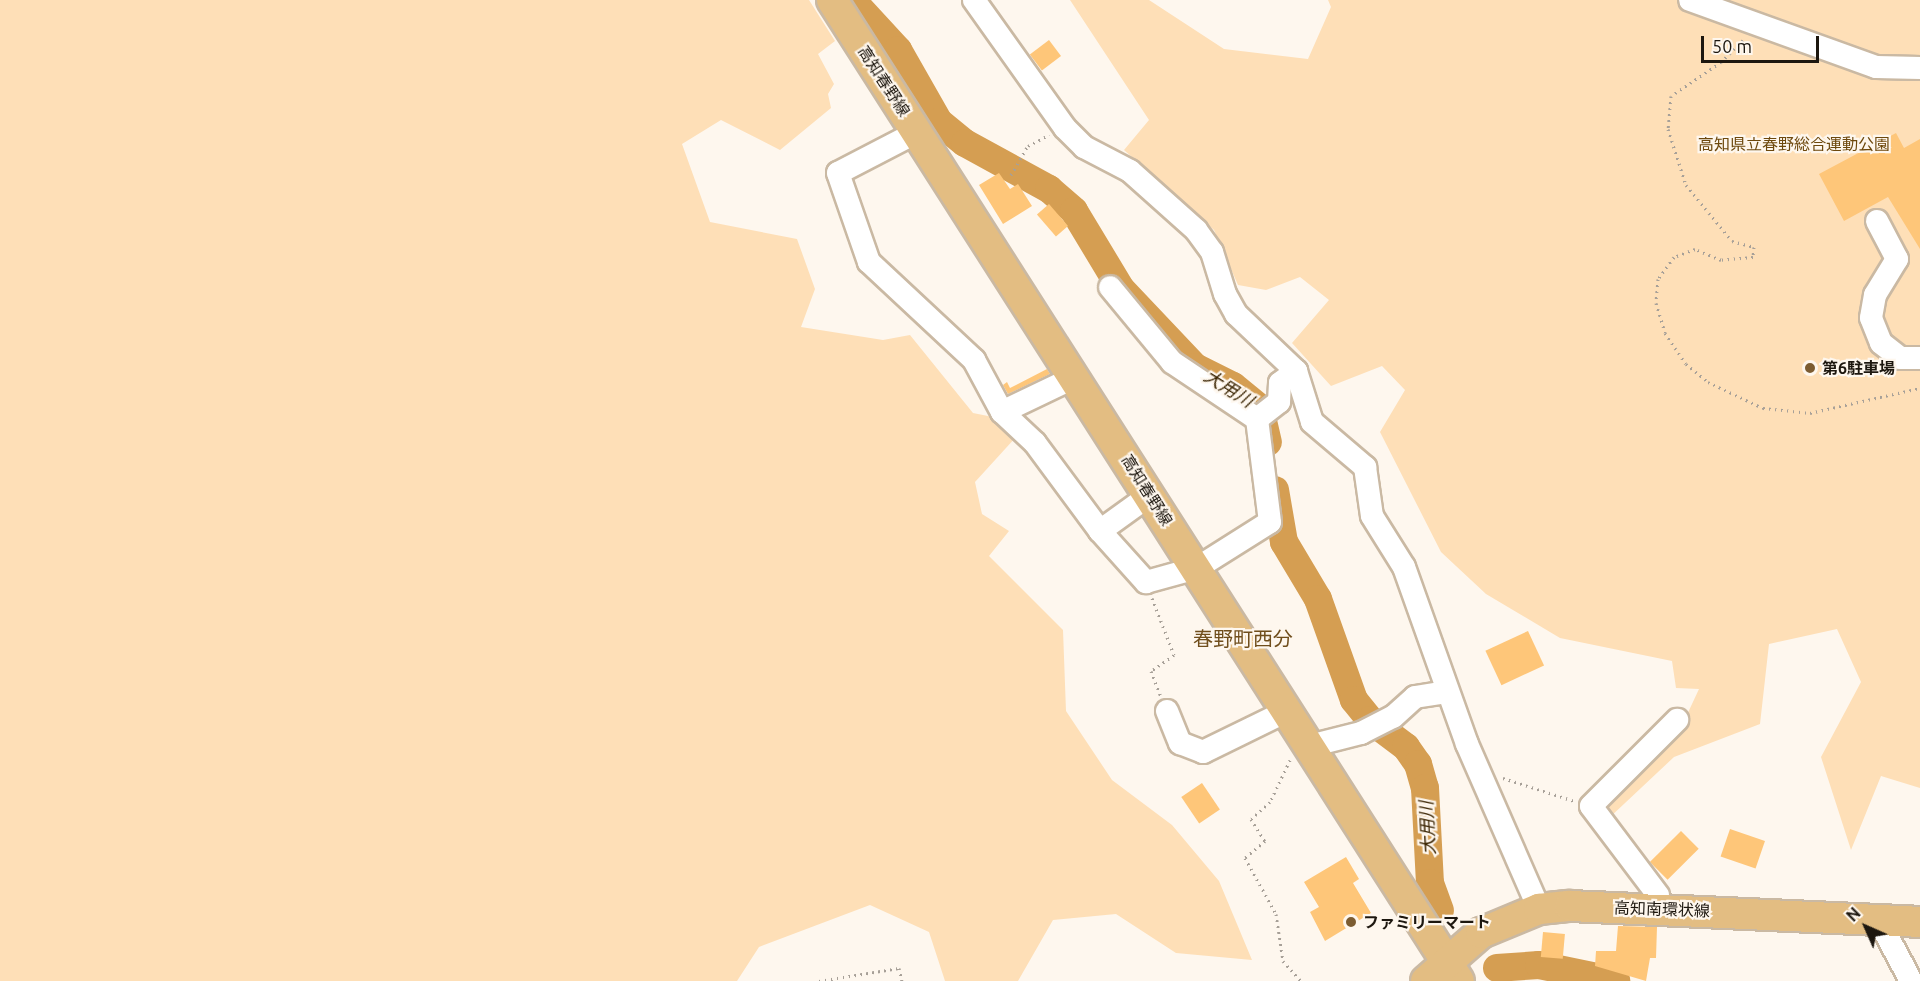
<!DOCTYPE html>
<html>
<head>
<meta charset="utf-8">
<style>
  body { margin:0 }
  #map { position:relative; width:1920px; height:981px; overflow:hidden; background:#fef7ee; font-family:Ubuntu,"Noto Sans JP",sans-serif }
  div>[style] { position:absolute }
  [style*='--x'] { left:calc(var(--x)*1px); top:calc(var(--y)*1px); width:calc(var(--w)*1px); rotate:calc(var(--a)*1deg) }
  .green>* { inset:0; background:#fedfb7 }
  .river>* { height:28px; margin:-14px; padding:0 14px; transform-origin:14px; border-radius:14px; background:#d59e52 }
  .building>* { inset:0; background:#fec679; transform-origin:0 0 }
  .path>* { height:3px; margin-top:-1.5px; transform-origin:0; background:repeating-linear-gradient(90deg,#a7a098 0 1.5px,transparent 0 6px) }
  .roads { filter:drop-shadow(2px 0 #cab9a3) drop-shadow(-2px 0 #cab9a3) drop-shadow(0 2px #cab9a3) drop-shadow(0 -2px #cab9a3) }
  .minor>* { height:22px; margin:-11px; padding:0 11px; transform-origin:11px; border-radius:11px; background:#fff }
  .major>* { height:30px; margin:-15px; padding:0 15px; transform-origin:15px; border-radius:15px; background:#e3bd82 }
  .dots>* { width:16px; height:16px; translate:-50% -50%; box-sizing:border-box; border:3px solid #fef7ee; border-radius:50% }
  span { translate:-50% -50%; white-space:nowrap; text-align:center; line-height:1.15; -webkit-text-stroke:4.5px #fef7ee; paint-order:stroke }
  .street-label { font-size:16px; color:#1d170f }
  .park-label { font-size:16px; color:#6d480c }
  .poi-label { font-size:16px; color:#1d170f; font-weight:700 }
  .left { translate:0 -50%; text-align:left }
  .water-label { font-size:18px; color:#3d2705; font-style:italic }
  .quarter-label { font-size:20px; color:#704e1c }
  .north { position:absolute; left:1836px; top:897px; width:60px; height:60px; -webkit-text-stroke:4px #fef7ee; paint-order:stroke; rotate:315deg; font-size:16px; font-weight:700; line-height:24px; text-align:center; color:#1d170f }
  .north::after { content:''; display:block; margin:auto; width:21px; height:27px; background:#1d170f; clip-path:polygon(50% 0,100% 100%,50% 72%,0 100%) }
  .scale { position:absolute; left:1701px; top:36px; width:118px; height:27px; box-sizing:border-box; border:3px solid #1d170f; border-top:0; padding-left:8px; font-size:18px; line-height:21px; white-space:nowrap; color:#1d170f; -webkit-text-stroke:4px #fef7ee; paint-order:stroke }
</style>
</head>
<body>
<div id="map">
  <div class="green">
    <i style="clip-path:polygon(0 0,809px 0,835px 41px,818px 54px,834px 84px,828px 94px,831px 108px,780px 150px,721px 120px,682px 144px,710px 222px,797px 239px,815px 289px,801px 327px,883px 340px,910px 335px,973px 413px,998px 418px,1016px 437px,975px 482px,982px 514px,1009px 531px,989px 556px,1063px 630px,1066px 711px,1112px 780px,1172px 825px,1219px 881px,1252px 960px,1176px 953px,1116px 914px,1053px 920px,1018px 981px,945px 981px,929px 932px,870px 905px,759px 947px,737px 981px,0 981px)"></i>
    <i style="clip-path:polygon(1070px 0,1149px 0,1224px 49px,1308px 59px,1331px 7px,1328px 0,1920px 0,1920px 788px,1881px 776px,1851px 850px,1821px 757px,1861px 682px,1837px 629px,1769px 644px,1760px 724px,1674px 757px,1608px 819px,1602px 806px,1685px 719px,1699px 689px,1676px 688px,1672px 661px,1560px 638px,1486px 594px,1441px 552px,1380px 432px,1405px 390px,1382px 366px,1331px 386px,1292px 343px,1329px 300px,1300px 277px,1266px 290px,1238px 285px,1214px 230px,1124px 150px,1149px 120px)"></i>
  </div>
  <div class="river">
    <i style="--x:852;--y:0;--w:68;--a:47.4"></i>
    <i style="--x:898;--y:50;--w:83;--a:60.3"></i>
    <i style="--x:939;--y:122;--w:33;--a:39"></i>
    <i style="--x:965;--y:143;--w:96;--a:28.7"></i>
    <i style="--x:1049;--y:189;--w:33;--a:41"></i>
    <i style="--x:1074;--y:211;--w:91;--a:58.9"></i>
    <i style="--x:1121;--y:289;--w:108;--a:46.5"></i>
    <i style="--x:1195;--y:367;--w:42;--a:26.6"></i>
    <i style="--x:1233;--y:386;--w:35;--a:39"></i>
    <i style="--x:1260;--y:408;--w:35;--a:77"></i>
    <i style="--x:1275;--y:490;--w:53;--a:80.2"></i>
    <i style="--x:1284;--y:542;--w:66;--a:59.2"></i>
    <i style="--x:1318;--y:599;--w:107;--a:70.4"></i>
    <i style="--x:1354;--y:700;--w:26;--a:51"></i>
    <i style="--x:1370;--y:720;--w:45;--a:36.9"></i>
    <i style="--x:1406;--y:747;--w:21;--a:55"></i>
    <i style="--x:1418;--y:764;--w:25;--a:74"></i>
    <i style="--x:1425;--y:788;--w:95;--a:87"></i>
    <i style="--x:1430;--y:883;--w:29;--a:70"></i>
    <i style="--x:1497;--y:968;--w:42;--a:-4.1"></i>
    <i style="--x:1539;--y:965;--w:79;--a:11.7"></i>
  </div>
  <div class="building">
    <i style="left:1049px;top:40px;width:20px;height:24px;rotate:53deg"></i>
    <i style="clip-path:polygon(1896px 133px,1904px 148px,1920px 139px,1920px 249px,1888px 197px,1844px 221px,1819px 174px)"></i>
    <i style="clip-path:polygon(999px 173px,1010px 189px,1018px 184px,1032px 206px,1003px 224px,979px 185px)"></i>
    <i style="left:1049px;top:204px;width:29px;height:16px;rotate:49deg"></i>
    <i style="clip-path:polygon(1047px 369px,1050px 374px,1008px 394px,1003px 385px,1007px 382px,1010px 388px)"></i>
    <i style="left:1528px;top:631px;width:38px;height:47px;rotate:65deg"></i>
    <i style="left:1202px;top:783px;width:32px;height:25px;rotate:56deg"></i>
    <i style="left:1730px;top:829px;width:37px;height:29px;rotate:19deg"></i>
    <i style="left:1681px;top:831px;width:25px;height:44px;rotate:45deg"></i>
    <i style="clip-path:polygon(1346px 857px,1359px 879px,1353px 883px,1371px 913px,1325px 941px,1310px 912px,1319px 907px,1304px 882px)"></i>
    <i style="clip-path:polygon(1618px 926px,1657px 927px,1656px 958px,1650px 958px,1646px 981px,1595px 966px,1596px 951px,1616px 951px)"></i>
    <i style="left:1543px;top:932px;width:22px;height:25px;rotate:5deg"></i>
  </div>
  <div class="path">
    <i style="--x:1743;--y:40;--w:31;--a:135"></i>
    <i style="--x:1721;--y:62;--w:60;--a:145.8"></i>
    <i style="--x:1671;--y:96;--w:33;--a:95"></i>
    <i style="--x:1668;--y:129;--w:59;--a:72.2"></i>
    <i style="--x:1686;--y:185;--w:72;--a:50.6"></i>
    <i style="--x:1732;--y:241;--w:23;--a:15"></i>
    <i style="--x:1754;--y:247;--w:10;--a:96"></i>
    <i style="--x:1753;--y:257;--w:32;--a:175"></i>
    <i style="--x:1721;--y:260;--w:28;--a:-157"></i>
    <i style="--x:1695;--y:249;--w:22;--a:159"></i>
    <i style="--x:1674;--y:257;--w:27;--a:126"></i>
    <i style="--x:1658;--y:279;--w:24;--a:95"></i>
    <i style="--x:1656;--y:303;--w:31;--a:73"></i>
    <i style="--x:1665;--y:333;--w:37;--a:56"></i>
    <i style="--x:1686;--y:364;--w:28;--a:39"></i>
    <i style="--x:1708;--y:382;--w:61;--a:25.3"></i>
    <i style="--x:1763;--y:408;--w:47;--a:6.1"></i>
    <i style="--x:1810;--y:413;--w:113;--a:-12.8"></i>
    <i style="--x:1011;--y:175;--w:34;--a:-60"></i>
    <i style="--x:1028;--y:146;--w:24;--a:-28"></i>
    <i style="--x:1152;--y:598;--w:61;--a:68.9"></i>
    <i style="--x:1174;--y:655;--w:28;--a:145"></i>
    <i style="--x:1151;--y:671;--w:26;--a:69"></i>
    <i style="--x:1290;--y:760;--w:47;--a:115.5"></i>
    <i style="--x:1270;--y:802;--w:25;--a:138"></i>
    <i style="--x:1251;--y:819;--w:26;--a:58"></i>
    <i style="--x:1265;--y:841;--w:26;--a:140"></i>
    <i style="--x:1245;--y:858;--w:64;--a:61"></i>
    <i style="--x:1276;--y:914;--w:48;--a:81.5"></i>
    <i style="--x:1283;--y:961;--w:27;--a:48"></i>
    <i style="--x:1503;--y:778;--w:75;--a:17.9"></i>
    <i style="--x:819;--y:981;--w:81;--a:-9.2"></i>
    <i style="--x:899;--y:968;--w:13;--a:77"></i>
  </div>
  <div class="roads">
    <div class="minor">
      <i style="--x:974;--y:0;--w:157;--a:54.6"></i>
      <i style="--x:1065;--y:128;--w:27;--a:45"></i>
      <i style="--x:1084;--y:147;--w:52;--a:27.6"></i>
      <i style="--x:1130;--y:171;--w:89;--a:41.8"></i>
      <i style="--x:1196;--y:230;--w:27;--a:54"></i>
      <i style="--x:1212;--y:252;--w:44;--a:72.8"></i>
      <i style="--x:1225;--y:294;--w:23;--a:61"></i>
      <i style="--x:1236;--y:314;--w:83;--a:43.5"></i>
      <i style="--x:1296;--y:371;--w:53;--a:72.6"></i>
      <i style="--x:1312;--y:422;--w:70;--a:40.3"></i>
      <i style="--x:1365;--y:467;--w:49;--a:81.9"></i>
      <i style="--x:1372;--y:516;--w:60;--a:57.9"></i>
      <i style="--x:1404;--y:567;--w:188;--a:70.4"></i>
      <i style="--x:1467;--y:744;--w:180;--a:66.4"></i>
      <i style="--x:1690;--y:0;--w:198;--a:19.8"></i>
      <i style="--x:1876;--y:67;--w:44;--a:1.3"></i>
      <i style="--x:917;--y:132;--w:89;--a:152.6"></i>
      <i style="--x:838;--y:173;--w:94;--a:70.8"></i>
      <i style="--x:869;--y:262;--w:144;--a:43"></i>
      <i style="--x:974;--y:360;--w:59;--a:61.7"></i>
      <i style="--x:1002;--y:412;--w:81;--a:-25.6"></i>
      <i style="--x:1877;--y:221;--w:43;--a:62.2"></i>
      <i style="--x:1897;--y:259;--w:42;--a:121.4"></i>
      <i style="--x:1875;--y:295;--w:23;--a:100"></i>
      <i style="--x:1871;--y:318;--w:27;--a:68"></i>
      <i style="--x:1881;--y:343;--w:24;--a:38"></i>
      <i style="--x:1900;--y:358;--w:20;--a:0"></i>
      <i style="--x:1002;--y:412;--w:45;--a:43.2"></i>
      <i style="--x:1035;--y:443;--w:109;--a:53.5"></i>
      <i style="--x:1100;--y:531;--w:62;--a:-35.8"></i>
      <i style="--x:1257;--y:419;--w:28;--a:-38"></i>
      <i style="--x:1279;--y:402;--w:19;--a:-87"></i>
      <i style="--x:1280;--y:383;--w:20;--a:-37"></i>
      <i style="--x:1100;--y:531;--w:69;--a:48"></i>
      <i style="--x:1146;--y:582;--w:53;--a:-15.4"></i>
      <i style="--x:1197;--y:568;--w:86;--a:-32.2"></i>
      <i style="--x:1270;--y:522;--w:104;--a:-97.2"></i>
      <i style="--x:1257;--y:419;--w:102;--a:-146.2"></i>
      <i style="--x:1172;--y:362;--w:97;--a:-129.6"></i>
      <i style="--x:1167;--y:711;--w:35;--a:68"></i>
      <i style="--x:1180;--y:743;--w:25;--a:21"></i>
      <i style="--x:1203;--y:752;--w:93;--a:-26"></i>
      <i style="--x:1310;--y:746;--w:53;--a:-14.3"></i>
      <i style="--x:1361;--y:733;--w:36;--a:-27"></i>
      <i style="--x:1393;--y:717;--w:30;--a:-42"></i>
      <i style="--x:1415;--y:697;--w:33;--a:-9"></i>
      <i style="--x:1658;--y:895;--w:111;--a:-127"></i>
      <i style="--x:1591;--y:806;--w:122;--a:-45"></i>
      <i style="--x:1877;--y:917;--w:72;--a:62"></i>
    </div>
    <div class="major">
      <i style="--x:832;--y:0;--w:1164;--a:57.42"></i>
      <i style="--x:1426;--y:981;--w:73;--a:-41.1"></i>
      <i style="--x:1481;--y:933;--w:63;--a:-22.5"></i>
      <i style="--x:1539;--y:909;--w:31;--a:-6"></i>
      <i style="--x:1570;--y:906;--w:350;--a:2.6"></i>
    </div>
  </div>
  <div class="dots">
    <i style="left:1810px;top:368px;background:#7c5c31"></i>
    <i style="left:1351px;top:922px;background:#7c5c31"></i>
  </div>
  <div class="street-label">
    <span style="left:884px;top:81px;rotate:57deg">高知春野線</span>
    <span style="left:1147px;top:490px;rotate:58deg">高知春野線</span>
    <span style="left:1662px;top:909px;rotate:2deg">高知南環状線</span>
  </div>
  <div class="park-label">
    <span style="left:1794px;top:144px">高知県立春野総合運動公園</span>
  </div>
  <div class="poi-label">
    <span class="left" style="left:1822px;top:368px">第6駐車場</span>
    <span class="left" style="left:1363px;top:922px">ファミリーマート</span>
  </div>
  <div class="water-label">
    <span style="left:1229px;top:388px;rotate:32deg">大用川</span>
    <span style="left:1427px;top:828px;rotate:-93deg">大用川</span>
  </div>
  <div class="quarter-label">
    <span style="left:1243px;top:638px">春野町西分</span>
  </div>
  <div class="north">N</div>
  <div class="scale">50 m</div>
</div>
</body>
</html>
